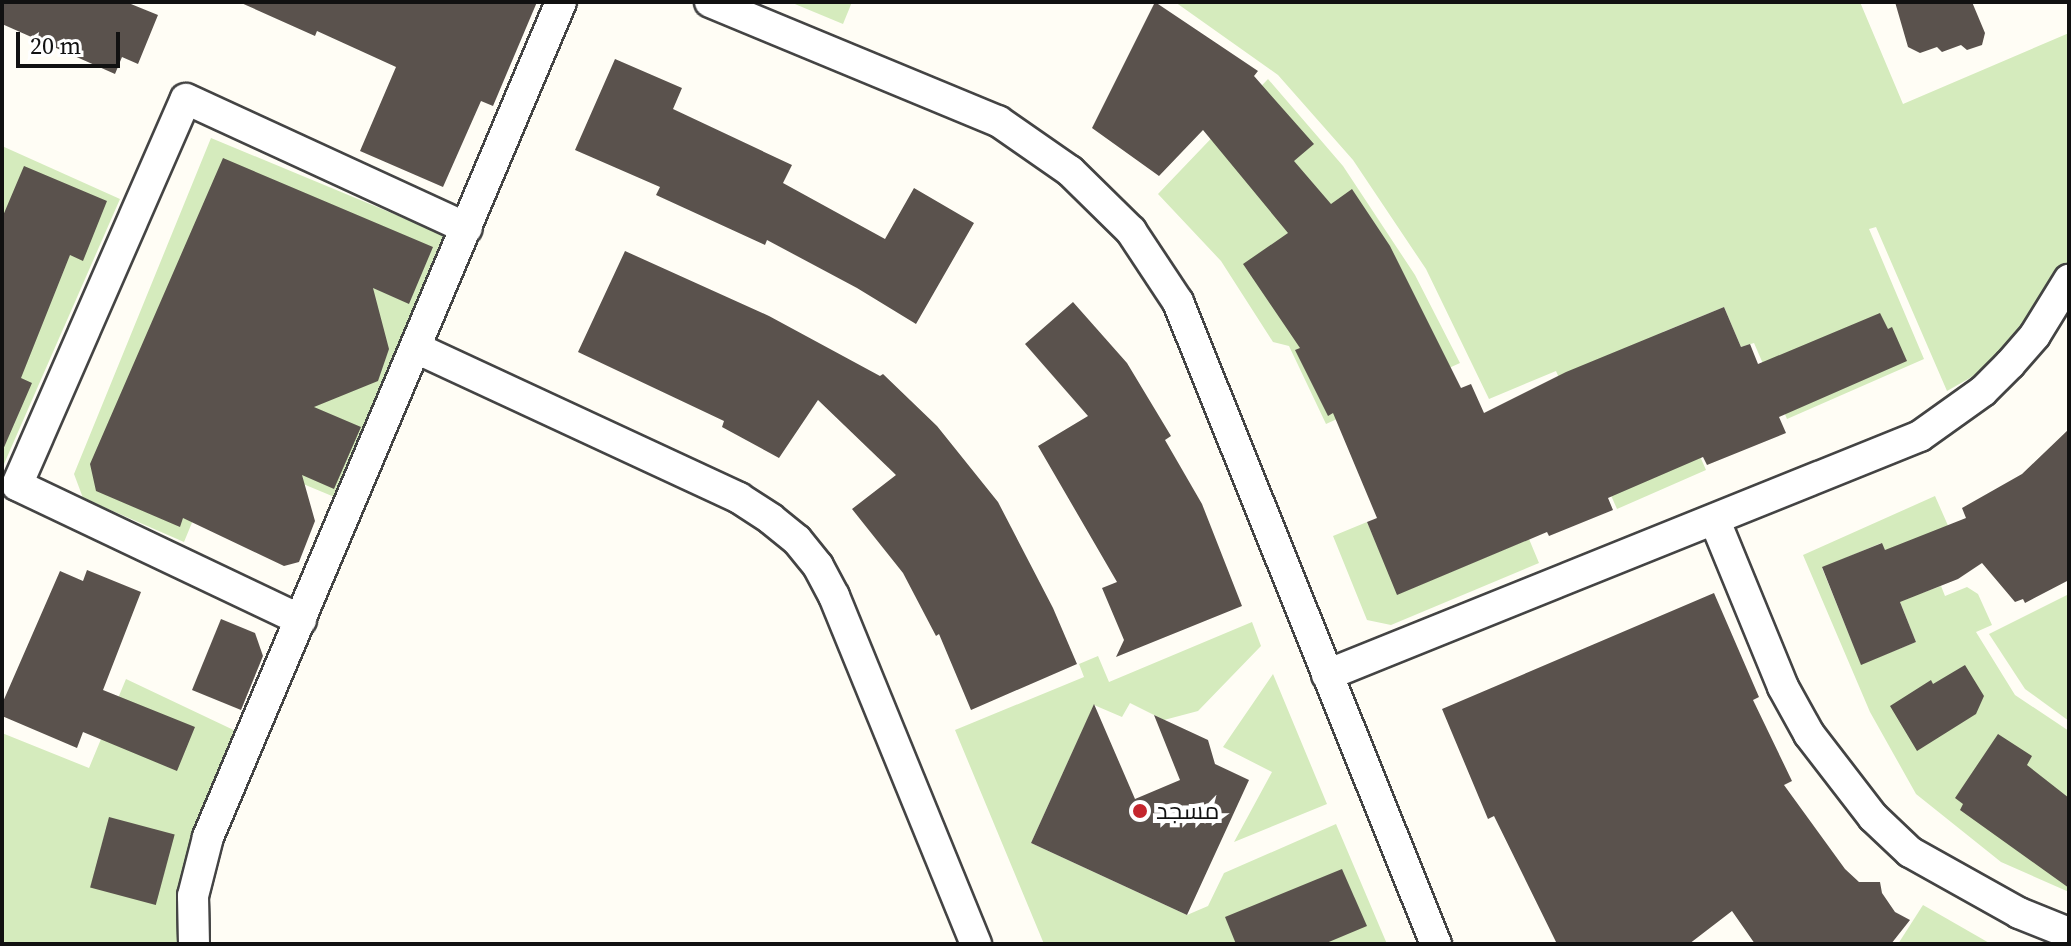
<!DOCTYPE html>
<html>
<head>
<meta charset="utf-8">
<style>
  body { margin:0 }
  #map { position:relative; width:2071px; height:946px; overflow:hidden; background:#fffdf5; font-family:"Source Serif 4",Cairo,serif }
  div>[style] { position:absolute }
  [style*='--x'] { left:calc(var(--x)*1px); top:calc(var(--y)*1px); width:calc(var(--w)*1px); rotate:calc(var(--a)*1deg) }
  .green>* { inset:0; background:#d5ebbd }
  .building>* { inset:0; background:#5a524d; transform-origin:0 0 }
  .roads { filter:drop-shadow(2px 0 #444) drop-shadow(-2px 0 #444) drop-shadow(0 2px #444) drop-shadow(0 -2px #444) }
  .street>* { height:30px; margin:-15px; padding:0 15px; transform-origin:15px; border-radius:15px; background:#fff }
  .dots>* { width:22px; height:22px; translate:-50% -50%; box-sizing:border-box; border:4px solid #fff; border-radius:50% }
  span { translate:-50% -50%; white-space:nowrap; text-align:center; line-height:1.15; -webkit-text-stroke:8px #fff; paint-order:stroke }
  .poi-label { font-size:24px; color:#111 }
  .left { translate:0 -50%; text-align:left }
  .frame { position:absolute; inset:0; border:4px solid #111; pointer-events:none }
  .scale { position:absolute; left:16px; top:32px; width:104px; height:36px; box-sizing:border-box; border:4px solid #111; border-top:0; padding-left:10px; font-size:24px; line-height:28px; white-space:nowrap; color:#111; -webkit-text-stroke:6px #fff; paint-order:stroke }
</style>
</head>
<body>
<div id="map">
  <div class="green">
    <i style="clip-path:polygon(790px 2px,852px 2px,843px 24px)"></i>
    <i style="clip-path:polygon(1175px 2px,1860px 2px,1903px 104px,2069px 33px,2069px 262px,2056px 291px,1991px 366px,1947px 391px,1876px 227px,1869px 229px,1924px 359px,1787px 419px,1754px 343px,1741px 347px,1724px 307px,1663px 332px,1672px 392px,1706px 470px,1617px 509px,1556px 371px,1489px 399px,1426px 269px,1353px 160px,1278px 75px)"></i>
    <i style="clip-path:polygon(1268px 79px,1343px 166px,1415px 275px,1460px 363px,1326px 424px,1289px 346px,1273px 342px,1221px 261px,1158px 194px)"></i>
    <i style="clip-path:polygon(211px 138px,454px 239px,344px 501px,222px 450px,184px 542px,83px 498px,74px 474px)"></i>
    <i style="clip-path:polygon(2px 146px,120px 199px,4px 464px,2px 463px)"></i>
    <i style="clip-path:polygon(1935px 496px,1957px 546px,1885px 550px,1881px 543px,1822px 568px,1861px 664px,1916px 642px,1896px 592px,1918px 583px,1922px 593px,1941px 586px,1945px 596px,1967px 587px,1978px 594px,1992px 625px,1976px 632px,2015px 695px,2069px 731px,2069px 892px,2001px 862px,1916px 794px,1870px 712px,1803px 555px)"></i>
    <i style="clip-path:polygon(1367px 522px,1398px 594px,1529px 539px,1539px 563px,1391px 625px,1367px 620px,1333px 536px)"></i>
    <i style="clip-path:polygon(2069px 594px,2069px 721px,2025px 689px,1989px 634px)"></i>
    <i style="clip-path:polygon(1252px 622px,1261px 646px,1198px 711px,1164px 720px,1130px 703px,1122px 717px,1094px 705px,1031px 843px,1187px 915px,1208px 906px,1224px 873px,1336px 824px,1387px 944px,1044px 944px,955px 730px,1084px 677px,1079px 664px,1098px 656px,1109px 682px)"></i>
    <i style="clip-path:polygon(1273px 674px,1327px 804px,1234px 842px,1272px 772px,1223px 747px)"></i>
    <i style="clip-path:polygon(126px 679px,242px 734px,190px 944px,2px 944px,2px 733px,89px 768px)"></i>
    <i style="clip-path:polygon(1923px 905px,1991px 944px,1898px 944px)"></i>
  </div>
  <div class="building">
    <i style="clip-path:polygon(2px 2px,126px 2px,158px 15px,138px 64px,122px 57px,115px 74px,2px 24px)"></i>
    <i style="clip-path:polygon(239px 2px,537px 2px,493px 106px,481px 101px,443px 187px,360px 151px,396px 67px,317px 31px,315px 36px)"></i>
    <i style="clip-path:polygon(1155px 2px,1258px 71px,1254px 76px,1314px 144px,1294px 161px,1331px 204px,1352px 189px,1390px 246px,1461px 388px,1471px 384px,1484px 413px,1566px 372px,1724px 307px,1741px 347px,1750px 344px,1758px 364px,1880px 313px,1888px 329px,1892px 327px,1907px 361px,1779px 417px,1786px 433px,1707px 465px,1703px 457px,1608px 498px,1613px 510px,1549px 536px,1547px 532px,1397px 595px,1367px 522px,1377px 518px,1333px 413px,1328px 416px,1295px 350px,1300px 348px,1243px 264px,1288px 233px,1203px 130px,1159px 176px,1092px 128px)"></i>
    <i style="clip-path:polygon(1895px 2px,1972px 2px,1985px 33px,1982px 45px,1967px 50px,1961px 45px,1942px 52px,1937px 47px,1920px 53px,1908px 47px)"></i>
    <i style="clip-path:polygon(615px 59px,682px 88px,673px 109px,792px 165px,783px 183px,885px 239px,914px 188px,974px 223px,916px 324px,857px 288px,767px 240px,765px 245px,656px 195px,660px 187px,575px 150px)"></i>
    <i style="clip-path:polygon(223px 158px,433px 247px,409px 304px,373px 288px,389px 349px,378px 381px,314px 407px,361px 427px,334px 489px,302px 475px,315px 521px,299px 562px,284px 566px,183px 518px,180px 527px,96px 491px,90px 464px)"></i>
    <i style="clip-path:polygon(24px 166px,107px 201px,83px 261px,70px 255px,21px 378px,32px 383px,2px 452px,2px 218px)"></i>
    <i style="clip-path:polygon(625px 251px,769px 316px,880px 376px,883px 374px,937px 426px,998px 502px,1053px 608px,1077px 664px,971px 710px,939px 634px,936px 636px,903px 573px,852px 509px,896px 475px,818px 400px,779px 458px,722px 427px,724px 421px,578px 352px)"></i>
    <i style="clip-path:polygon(1073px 302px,1127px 363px,1171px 436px,1165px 440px,1202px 504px,1242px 606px,1116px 657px,1124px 640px,1102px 588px,1117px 582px,1038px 446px,1088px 416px,1025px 344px)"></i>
    <i style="clip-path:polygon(2069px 429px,2069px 580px,2025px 603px,2023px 599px,2015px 602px,1982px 563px,1958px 579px,1900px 602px,1916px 642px,1861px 665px,1822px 567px,1882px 543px,1885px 550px,1966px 518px,1962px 508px,2022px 474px)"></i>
    <i style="clip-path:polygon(87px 570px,141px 592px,103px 690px,195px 727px,177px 771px,83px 732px,77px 748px,2px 716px,2px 704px,60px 571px,83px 581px)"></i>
    <i style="clip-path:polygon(1714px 593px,1759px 697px,1753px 700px,1792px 781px,1784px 785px,1845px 869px,1859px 882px,1880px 882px,1882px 893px,1895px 912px,1910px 920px,1891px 944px,1755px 944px,1732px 911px,1689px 944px,1557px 944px,1494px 816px,1488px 819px,1442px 709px)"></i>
    <i style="clip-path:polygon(221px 619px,255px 633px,263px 656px,241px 710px,192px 690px)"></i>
    <i style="clip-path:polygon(1965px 665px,1984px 696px,1976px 714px,1917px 751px,1890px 706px,1931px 680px,1933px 684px)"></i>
    <i style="clip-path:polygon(1094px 704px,1135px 799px,1180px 780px,1154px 715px,1208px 740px,1215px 764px,1249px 780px,1187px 915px,1031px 843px)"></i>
    <i style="clip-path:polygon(1998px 734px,2032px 756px,2027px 765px,2069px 798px,2069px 888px,1960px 810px,1963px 804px,1955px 798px)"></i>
    <i style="left:109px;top:817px;width:68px;height:73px;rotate:15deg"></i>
    <i style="clip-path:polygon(1342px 869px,1367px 926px,1324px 944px,1236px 944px,1225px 917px)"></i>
  </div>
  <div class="roads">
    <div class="street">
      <i style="--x:710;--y:2;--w:312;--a:22.5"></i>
      <i style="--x:998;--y:121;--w:88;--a:34.8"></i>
      <i style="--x:1070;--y:171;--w:86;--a:44.5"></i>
      <i style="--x:1131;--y:231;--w:85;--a:56.5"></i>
      <i style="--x:1178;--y:302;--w:692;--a:68.11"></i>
      <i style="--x:416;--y:348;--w:356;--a:24.9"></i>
      <i style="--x:739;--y:498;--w:38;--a:33"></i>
      <i style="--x:771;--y:519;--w:33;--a:39"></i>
      <i style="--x:797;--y:540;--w:33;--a:51"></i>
      <i style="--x:818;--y:566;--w:34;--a:62"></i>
      <i style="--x:834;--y:596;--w:376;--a:67.8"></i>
      <i style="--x:1715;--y:521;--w:179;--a:67.7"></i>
      <i style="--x:1783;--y:687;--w:54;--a:61"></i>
      <i style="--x:1809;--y:734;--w:105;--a:52.4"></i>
      <i style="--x:1873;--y:817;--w:51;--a:43.4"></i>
      <i style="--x:1910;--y:852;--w:125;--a:29.2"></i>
      <i style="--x:2019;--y:913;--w:54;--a:21.8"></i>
      <i style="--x:301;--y:620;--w:314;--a:-154.6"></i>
      <i style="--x:17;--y:485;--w:421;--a:-66.4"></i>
      <i style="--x:186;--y:99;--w:309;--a:24.7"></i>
      <i style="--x:1327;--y:675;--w:639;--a:-21.95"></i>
      <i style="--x:1920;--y:436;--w:77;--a:-35.5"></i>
      <i style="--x:1983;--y:391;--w:38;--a:-45"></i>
      <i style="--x:2010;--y:364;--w:38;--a:-49"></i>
      <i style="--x:2035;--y:335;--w:65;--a:-58.3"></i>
      <i style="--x:194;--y:944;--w:48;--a:-91.2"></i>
      <i style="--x:193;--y:896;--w:61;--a:-75.7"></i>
      <i style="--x:208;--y:837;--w:907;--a:-67.08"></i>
    </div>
  </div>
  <div class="dots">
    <i style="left:1140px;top:811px;background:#c4262e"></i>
  </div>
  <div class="poi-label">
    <span class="left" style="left:1156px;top:811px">مسجد</span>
  </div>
  <div class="frame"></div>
  <div class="scale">20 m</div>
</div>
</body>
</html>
